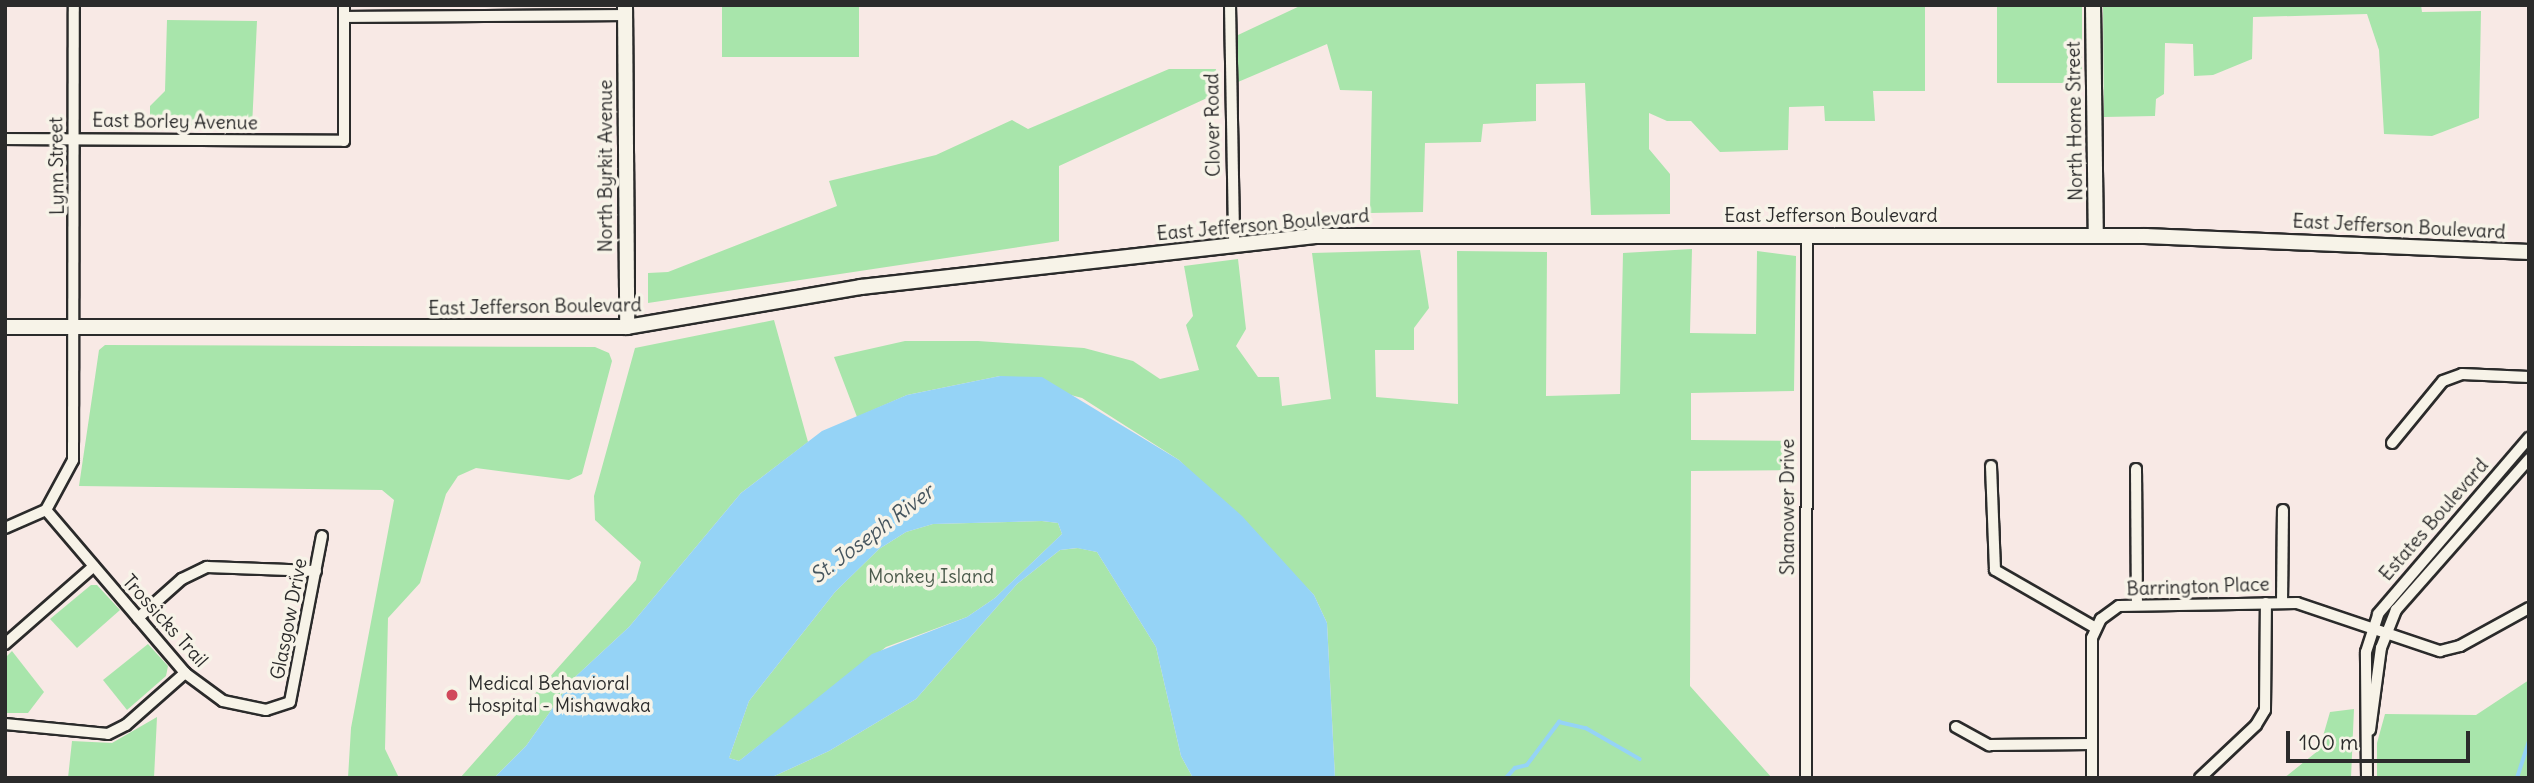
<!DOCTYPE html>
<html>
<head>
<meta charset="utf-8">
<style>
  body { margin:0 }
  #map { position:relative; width:2534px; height:783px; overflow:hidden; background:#f8e9e5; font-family:Delius,sans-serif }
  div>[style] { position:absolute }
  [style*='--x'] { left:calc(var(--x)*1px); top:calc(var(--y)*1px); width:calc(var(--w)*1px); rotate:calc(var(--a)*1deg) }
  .green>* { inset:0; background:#a8e5ab; transform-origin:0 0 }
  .water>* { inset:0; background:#95d3f6 }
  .stream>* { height:3.5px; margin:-1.75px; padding:0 1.75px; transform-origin:1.75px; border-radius:1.75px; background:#95d3f6 }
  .roads { filter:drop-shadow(2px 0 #2b2b2b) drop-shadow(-2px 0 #2b2b2b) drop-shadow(0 2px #2b2b2b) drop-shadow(0 -2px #2b2b2b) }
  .street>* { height:10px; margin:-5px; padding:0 5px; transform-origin:5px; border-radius:5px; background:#f7f3e8 }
  .secondary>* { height:14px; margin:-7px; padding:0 7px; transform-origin:7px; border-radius:7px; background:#f7f3e8 }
  .dots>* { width:19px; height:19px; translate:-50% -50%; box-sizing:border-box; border:4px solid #f7f3e8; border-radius:50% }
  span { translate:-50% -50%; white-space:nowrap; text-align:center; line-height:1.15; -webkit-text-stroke:7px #f7f3e8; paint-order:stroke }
  .street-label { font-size:19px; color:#2b2b2b }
  .park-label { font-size:19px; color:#4a5a4b }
  .poi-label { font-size:19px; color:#2b2b2b }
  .left { translate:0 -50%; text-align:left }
  .water-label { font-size:21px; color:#46555e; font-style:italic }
  .frame { position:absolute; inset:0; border:7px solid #2b2b2b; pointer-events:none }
  .scale { position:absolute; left:2286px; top:731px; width:184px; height:32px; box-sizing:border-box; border:4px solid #2b2b2b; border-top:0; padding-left:9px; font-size:21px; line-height:24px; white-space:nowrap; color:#2b2b2b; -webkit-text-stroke:5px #f7f3e8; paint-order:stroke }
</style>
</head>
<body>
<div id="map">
  <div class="green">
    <i style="left:722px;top:5px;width:137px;height:52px"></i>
    <i style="clip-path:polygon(1302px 5px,1934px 5px,1925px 6px,1925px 91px,1873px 91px,1875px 121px,1825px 121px,1824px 106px,1789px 107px,1788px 150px,1720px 152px,1691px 121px,1667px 121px,1649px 113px,1649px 149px,1670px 174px,1670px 214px,1591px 215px,1585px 83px,1536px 84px,1536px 121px,1483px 124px,1481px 142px,1425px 143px,1423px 212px,1370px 213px,1372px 91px,1340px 90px,1327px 44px,1238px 82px,1238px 35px)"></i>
    <i style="left:1997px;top:5px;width:85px;height:78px"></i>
    <i style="clip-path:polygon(2103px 5px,2421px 5px,2422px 12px,2481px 11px,2479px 118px,2432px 136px,2384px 134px,2379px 50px,2367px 14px,2253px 17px,2252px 59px,2213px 75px,2194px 76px,2193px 44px,2165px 43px,2164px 94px,2156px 99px,2155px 116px,2104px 117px)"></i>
    <i style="clip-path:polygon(167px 20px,257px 21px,252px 127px,150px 124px,150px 106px,165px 91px)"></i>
    <i style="clip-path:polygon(1169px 69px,1216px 69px,1218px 93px,1059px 166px,1059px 241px,648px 303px,648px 273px,668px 272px,837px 206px,829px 181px,936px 155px,1012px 120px,1028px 129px)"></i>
    <i style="clip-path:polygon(1692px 249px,1690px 333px,1756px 334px,1757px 251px,1796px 256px,1794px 391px,1691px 393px,1691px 440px,1794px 441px,1794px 470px,1691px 471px,1690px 686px,1772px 778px,1335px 778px,1327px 623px,1314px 595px,1179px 460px,1082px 398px,1000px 376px,907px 395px,857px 417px,834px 357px,905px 341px,978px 341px,1084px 348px,1133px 361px,1160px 379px,1199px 370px,1186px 325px,1193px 316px,1184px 266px,1238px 259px,1246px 329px,1236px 346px,1258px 377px,1279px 377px,1282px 406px,1331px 399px,1312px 253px,1420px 250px,1429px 308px,1414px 328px,1414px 350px,1375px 350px,1376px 397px,1458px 404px,1457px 251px,1547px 252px,1546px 396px,1620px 394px,1623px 253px)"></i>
    <i style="clip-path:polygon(774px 320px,808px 442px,741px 493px,629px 627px,574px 678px,526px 746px,494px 778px,460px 778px,636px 580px,641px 562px,595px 520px,594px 496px,635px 348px)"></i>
    <i style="clip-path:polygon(105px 345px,595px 347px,609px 353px,612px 361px,582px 474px,569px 480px,476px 468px,458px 476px,446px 494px,420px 583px,388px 618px,385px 749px,399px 778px,348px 778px,351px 728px,394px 500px,382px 490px,79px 486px,99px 350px)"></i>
    <i style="clip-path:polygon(1042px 521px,1058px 523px,1062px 534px,995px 598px,967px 617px,886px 647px,739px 761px,729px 758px,749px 701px,835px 592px,879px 549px,906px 532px,933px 524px)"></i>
    <i style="clip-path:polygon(1078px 548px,1097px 552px,1156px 647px,1181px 756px,1193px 778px,770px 778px,829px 751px,916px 699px,1017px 584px,1060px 550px)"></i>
    <i style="clip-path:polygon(91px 585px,97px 585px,120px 610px,77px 648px,50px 619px)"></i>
    <i style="clip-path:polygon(148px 644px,168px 666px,166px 676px,127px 710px,103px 680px)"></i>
    <i style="clip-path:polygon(12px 651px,44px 692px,28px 713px,5px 713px,5px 658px)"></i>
    <i style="clip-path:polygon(2529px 680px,2529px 778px,2377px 778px,2377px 743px,2385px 714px,2476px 715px)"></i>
    <i style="clip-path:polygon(2354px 709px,2351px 778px,2284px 778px,2319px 750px,2330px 712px)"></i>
    <i style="clip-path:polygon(157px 717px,154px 778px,68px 778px,72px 741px,112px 743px)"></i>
  </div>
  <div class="water">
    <i style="clip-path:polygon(evenodd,1000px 376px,1042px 377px,1179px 460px,1242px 516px,1314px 595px,1327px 623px,1335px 778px,1193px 778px,1181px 756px,1156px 647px,1097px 552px,1077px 548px,1060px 550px,1017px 584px,916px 699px,829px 751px,770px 778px,494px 778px,526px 746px,574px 678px,629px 627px,741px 493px,822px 431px,907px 395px,1000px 376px,1042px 521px,1058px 523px,1062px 534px,995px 598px,967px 617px,872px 654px,739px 761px,729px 758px,749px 701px,835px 592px,879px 549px,906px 532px,933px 524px,1042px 521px)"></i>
  </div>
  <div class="stream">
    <i style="--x:1506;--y:778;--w:13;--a:-48"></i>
    <i style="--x:1515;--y:768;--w:12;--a:-14"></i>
    <i style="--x:1527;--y:765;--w:54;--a:-53.3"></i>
    <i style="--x:1559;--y:722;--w:28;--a:13"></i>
    <i style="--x:1586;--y:728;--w:62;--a:29.9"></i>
    <i style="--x:2517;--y:778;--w:40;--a:-72"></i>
  </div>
  <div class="roads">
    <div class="street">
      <i style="--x:1230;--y:5;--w:239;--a:89"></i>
      <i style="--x:344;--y:17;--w:281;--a:-0.4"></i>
      <i style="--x:5;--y:139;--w:339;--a:0.3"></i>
      <i style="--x:344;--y:141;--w:136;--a:-90"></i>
      <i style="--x:2392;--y:443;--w:80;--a:-50.6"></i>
      <i style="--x:2443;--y:381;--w:20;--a:-20"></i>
      <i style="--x:2462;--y:374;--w:67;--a:2.6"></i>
      <i style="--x:1991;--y:466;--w:104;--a:87.8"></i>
      <i style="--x:1995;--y:570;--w:116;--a:29.9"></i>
      <i style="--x:2136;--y:469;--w:134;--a:89.6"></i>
      <i style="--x:46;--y:510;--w:214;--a:49.5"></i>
      <i style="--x:185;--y:673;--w:47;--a:36.4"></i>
      <i style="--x:223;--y:701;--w:44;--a:11.8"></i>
      <i style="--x:266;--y:710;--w:25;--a:-18"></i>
      <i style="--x:290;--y:702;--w:169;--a:-79.1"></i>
      <i style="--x:5;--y:528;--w:45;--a:-23.7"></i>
      <i style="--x:46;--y:510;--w:57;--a:-61.6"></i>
      <i style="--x:73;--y:460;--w:455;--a:-89.9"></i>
      <i style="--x:2282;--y:603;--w:93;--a:-89.4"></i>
      <i style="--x:138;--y:618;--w:59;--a:-41.6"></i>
      <i style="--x:182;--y:579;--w:28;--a:-26"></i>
      <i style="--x:207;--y:567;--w:109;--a:2.1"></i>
      <i style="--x:5;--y:644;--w:118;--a:-41.2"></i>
      <i style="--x:5;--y:724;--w:103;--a:5.5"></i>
      <i style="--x:108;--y:734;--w:20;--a:-27"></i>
      <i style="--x:126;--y:725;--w:79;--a:-41.4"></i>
      <i style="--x:1956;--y:727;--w:38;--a:29"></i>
      <i style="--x:1989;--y:745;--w:103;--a:-0.6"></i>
      <i style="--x:2370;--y:730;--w:83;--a:-82.4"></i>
      <i style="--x:2381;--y:648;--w:41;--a:-68.5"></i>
      <i style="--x:2396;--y:610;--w:201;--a:-48.6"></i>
      <i style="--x:1806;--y:778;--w:543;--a:-89.89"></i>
      <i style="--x:2092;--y:778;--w:140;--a:-90"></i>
      <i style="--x:2092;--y:638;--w:21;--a:-65"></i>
      <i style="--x:2101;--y:619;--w:22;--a:-36"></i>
      <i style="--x:2119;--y:606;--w:178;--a:-1"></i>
      <i style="--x:2297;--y:603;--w:151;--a:18.6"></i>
      <i style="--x:2440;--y:651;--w:21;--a:-14"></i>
      <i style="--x:2460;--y:646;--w:79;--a:-28.8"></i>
      <i style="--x:2200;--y:778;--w:77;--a:-43.4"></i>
      <i style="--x:2256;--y:725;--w:17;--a:-59"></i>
      <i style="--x:2265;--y:710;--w:107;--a:-89.5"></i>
      <i style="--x:2367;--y:778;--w:126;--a:-90.5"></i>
      <i style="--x:2366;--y:652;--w:40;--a:-72"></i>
      <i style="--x:2378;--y:614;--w:232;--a:-49.4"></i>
    </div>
    <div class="secondary">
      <i style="--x:625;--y:5;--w:322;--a:89.6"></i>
      <i style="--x:2093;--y:5;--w:230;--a:89.3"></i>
      <i style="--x:5;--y:327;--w:622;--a:0"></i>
      <i style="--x:627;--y:327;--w:237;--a:-9.7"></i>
      <i style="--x:861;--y:287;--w:459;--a:-6.4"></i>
      <i style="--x:1317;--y:236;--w:829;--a:0"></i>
      <i style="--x:2146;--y:236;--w:383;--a:2.4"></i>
    </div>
  </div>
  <div class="dots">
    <i style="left:452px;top:695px;background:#d1495b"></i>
  </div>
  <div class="street-label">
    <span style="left:2075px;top:121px;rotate:-91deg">North Home Street</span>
    <span style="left:175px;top:122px;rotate:1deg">East Borley Avenue</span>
    <span style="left:1213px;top:125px;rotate:-91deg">Clover Road</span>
    <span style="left:57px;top:166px;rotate:-91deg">Lynn Street</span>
    <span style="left:606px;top:166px;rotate:-90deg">North Byrkit Avenue</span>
    <span style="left:1831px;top:216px">East Jefferson Boulevard</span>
    <span style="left:1263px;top:225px;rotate:-5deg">East Jefferson Boulevard</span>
    <span style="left:2399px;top:227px;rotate:3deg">East Jefferson Boulevard</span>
    <span style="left:535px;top:307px;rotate:-1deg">East Jefferson Boulevard</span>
    <span style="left:1788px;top:507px;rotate:-90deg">Shanower Drive</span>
    <span style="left:2434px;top:520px;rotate:-49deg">Estates Boulevard</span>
    <span style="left:2198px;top:587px;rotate:-2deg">Barrington Place</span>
    <span style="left:289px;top:619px;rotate:-79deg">Glasgow Drive</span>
    <span style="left:165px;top:621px;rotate:48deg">Trossicks Trail</span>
  </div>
  <div class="park-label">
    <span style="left:931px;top:577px">Monkey Island</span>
  </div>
  <div class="poi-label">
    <span class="left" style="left:468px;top:695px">Medical Behavioral<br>Hospital - Mishawaka</span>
  </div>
  <div class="water-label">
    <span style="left:872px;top:534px;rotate:-37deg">St. Joseph River</span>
  </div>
  <div class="frame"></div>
  <div class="scale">100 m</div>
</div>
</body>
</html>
